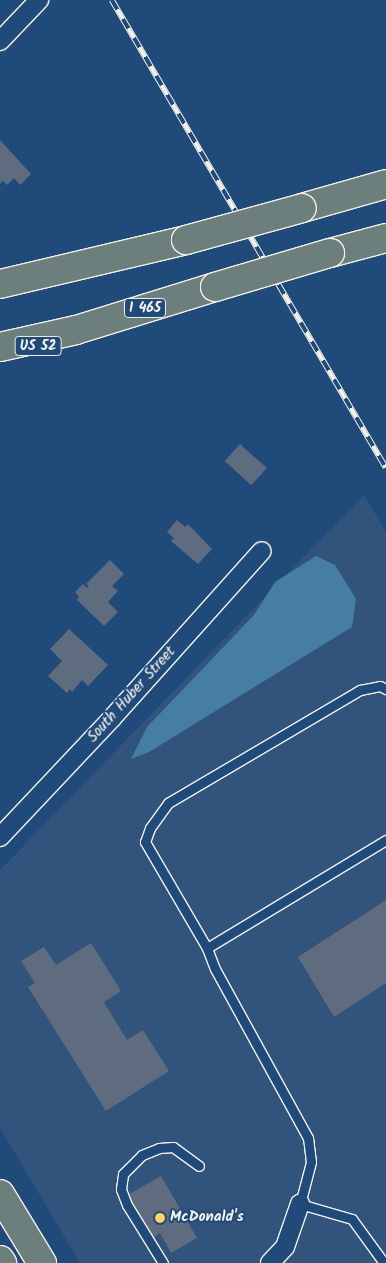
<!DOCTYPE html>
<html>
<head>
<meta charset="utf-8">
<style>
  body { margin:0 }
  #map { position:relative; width:386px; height:1263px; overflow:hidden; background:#1f4a7a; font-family:Kalam,sans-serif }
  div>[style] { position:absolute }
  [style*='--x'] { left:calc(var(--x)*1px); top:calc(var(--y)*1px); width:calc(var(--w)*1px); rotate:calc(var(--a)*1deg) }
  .built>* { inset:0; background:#32547c }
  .water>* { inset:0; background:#467ea2 }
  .building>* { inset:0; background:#5f6b7f; transform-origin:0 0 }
  .roads { filter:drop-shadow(1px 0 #f4f1e8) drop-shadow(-1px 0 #f4f1e8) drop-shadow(0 1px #f4f1e8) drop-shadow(0 -1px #f4f1e8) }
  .service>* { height:9px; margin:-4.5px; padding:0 4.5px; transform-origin:4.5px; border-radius:4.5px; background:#1f4a7a }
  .minor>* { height:18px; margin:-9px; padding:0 9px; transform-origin:9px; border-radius:9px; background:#1f4a7a }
  .primary>* { height:28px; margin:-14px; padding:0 14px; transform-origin:14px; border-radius:14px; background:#6c7f7c }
  .motorway>* { height:28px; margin:-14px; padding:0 14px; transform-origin:14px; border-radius:14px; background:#6c7f7c }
  .rail>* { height:5.5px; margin-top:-2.75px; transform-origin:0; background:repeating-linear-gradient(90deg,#1f4a7a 0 11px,#f4f1e8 0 22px); box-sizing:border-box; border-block:1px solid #f4f1e8 }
  .bridges { filter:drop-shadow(1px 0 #f4f1e8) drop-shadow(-1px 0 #f4f1e8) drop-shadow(0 1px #f4f1e8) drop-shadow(0 -1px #f4f1e8) }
  .motorway-bridge>* { height:28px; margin:-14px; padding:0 14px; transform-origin:14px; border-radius:14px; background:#6c7f7c }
  .dots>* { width:14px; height:14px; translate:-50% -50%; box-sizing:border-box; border:2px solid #1f4a7a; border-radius:50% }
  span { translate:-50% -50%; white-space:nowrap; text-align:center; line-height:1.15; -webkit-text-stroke:4px #1f4a7a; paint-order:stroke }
  .shield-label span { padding:1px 4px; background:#1f4a7a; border:1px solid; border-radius:4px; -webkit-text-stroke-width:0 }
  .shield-label { font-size:14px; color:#f4f1e8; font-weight:700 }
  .street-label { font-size:15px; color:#f4f1e8 }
  .poi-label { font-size:15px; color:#f4f1e8; font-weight:700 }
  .left { translate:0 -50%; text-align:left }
</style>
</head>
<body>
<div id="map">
  <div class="built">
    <i style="clip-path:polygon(364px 495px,386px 532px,386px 1263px,80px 1263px,0 1128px,0 870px)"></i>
  </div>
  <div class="water">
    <i style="clip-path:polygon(316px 556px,335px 565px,356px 599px,352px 627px,149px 752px,131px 759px,147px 727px,254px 615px,275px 582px)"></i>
  </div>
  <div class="building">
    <i style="clip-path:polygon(0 140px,31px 174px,20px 185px,14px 178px,7px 185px,3px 181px,0 184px)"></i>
    <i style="left:240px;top:444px;width:36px;height:23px;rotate:42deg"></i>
    <i style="clip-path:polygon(177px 520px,185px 527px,188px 524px,212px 549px,198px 564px,171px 541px,174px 538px,167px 532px)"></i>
    <i style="clip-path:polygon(110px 560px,124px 574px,112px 586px,118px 591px,108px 602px,118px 612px,104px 626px,77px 600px,79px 597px,75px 592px,83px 584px,87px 588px,89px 586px,86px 584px)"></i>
    <i style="clip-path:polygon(69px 629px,108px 665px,88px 686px,82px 680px,72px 692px,70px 689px,67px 693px,48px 676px,62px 661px,50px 649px)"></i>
    <i style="clip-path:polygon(386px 900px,386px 983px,334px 1017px,298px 957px)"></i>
    <i style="clip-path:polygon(91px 943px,121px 991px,104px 1002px,127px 1040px,143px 1030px,169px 1071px,106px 1111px,28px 987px,35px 983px,21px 961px,44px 947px,56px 965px)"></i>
    <i style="clip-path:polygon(161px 1176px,197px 1238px,171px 1253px,160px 1233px,152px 1238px,127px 1195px)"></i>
  </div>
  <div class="roads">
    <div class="service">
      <i style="--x:207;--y:948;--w:209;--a:-31.1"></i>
      <i style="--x:163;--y:1263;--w:68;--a:-121.8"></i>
      <i style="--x:127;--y:1205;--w:17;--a:-111"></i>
      <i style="--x:121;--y:1189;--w:15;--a:-82"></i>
      <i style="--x:123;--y:1174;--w:27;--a:-45"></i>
      <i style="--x:142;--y:1155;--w:18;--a:-22"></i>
      <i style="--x:159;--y:1148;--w:14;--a:-4"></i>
      <i style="--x:173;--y:1147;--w:32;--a:36"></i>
      <i style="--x:384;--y:1263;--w:54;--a:-126"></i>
      <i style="--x:352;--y:1219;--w:54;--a:-163.9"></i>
      <i style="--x:300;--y:1204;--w:43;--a:-75.3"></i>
      <i style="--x:311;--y:1162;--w:24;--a:-97"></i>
      <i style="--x:308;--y:1138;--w:193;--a:-118.8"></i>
      <i style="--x:215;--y:969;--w:22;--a:-111"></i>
      <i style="--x:207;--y:948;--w:123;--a:-120.3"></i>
      <i style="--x:145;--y:842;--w:15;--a:-70"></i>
      <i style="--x:150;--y:828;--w:31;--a:-54"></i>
      <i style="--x:168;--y:803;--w:223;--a:-30.5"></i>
      <i style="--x:360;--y:690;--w:20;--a:-11"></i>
      <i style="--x:380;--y:686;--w:7;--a:27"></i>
    </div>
    <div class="minor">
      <i style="--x:0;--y:41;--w:57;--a:-46.4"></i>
      <i style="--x:0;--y:837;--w:163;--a:-46.7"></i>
      <i style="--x:112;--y:718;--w:224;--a:-48.1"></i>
      <i style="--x:270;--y:1263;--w:22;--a:-47"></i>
      <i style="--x:285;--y:1247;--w:46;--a:-70.8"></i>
    </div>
    <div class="primary">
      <i style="--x:0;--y:1194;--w:81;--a:58.7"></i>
      <i style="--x:0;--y:1260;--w:4;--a:56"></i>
    </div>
    <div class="motorway">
      <i style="--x:302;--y:208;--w:87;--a:-15.9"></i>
      <i style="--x:330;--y:253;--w:58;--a:-15"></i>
      <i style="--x:0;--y:284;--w:191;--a:-13.3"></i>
      <i style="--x:0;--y:347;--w:78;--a:-12.6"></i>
      <i style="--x:76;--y:330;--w:145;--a:-17.2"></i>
    </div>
  </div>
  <div class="rail">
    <i style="--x:112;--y:0;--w:542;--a:59.65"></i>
  </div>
  <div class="bridges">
    <div class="motorway-bridge">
      <i style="--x:186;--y:240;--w:120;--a:-15.4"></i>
      <i style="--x:215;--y:287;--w:120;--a:-16.5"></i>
    </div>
  </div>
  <div class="dots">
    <i style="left:160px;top:1218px;background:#ffd166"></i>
  </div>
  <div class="shield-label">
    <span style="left:145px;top:308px">I 465</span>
    <span style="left:38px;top:346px">US 52</span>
  </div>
  <div class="street-label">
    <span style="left:132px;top:695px;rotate:-48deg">South Huber Street</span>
  </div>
  <div class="poi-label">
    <span class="left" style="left:170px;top:1218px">McDonald's</span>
  </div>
</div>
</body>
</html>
